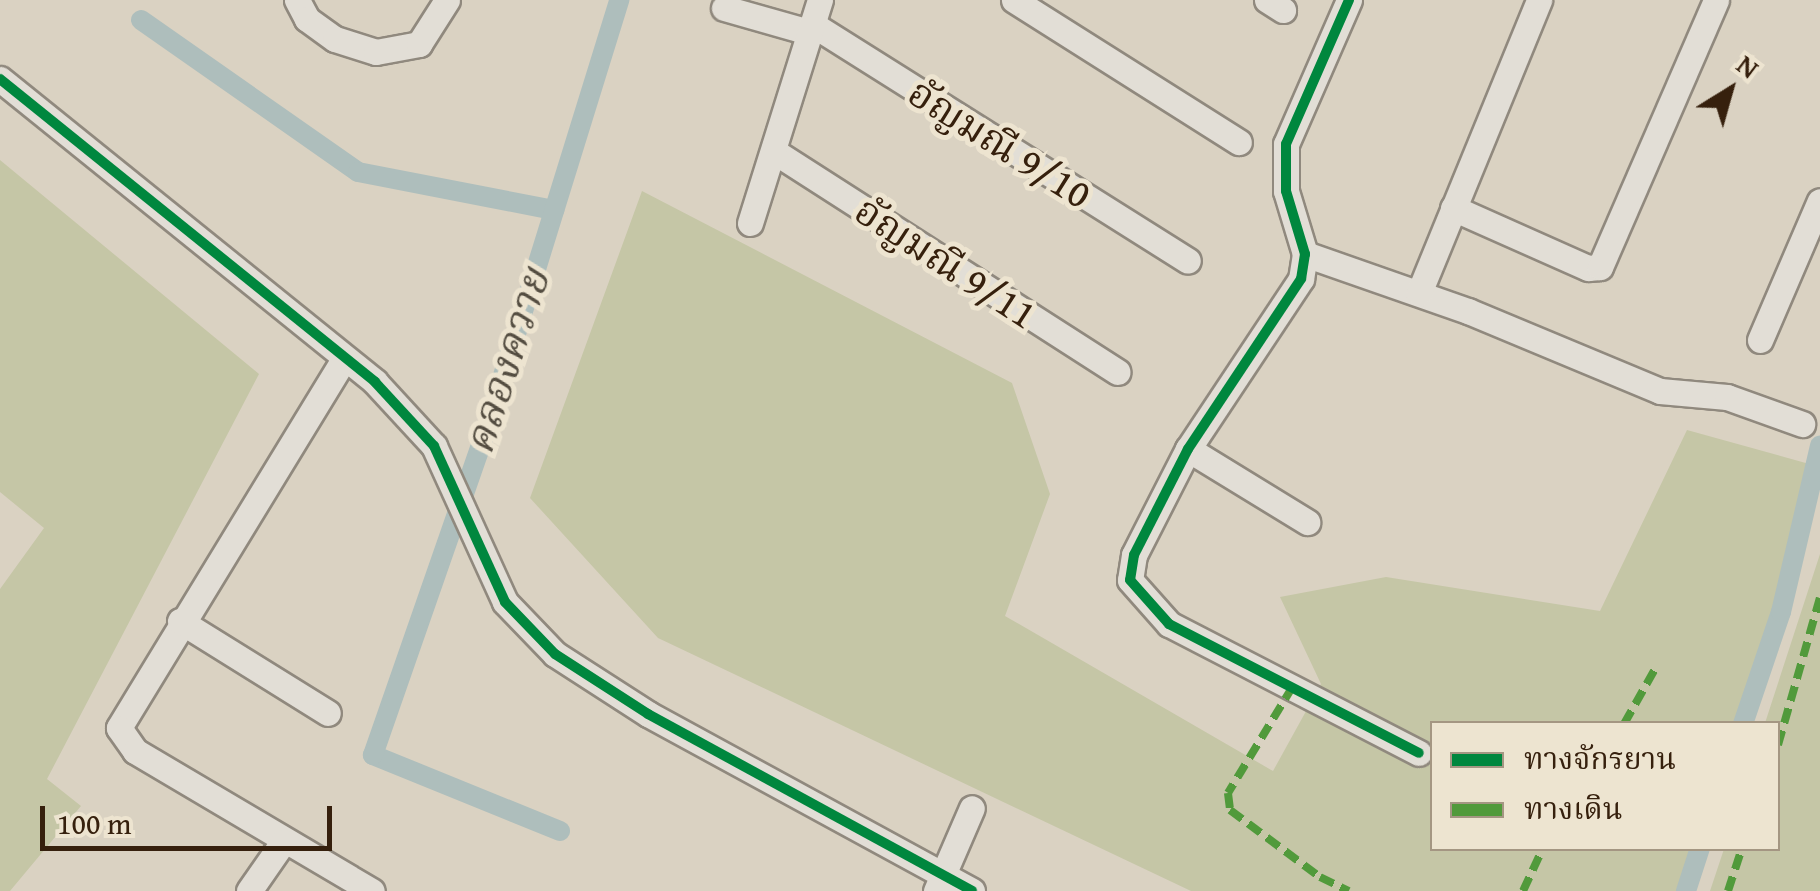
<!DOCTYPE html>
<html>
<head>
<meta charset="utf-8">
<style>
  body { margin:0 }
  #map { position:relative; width:1820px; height:891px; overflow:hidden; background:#dad2c2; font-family:"Gentium Book Plus","Noto Serif Thai",serif }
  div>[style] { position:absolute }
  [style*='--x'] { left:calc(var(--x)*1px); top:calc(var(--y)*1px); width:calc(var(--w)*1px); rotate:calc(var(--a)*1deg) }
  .green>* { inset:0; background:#c5c6a6 }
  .canal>* { height:20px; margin:-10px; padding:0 10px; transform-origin:10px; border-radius:10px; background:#aebebc }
  .roads { filter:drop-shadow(2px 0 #90897e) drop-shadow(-2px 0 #90897e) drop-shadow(0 2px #90897e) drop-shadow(0 -2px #90897e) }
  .minor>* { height:25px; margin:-12.5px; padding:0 12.5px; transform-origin:12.5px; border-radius:12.5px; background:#e2ded6 }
  .quiet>* { height:8px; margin-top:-4px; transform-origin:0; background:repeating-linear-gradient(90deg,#519a3b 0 15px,transparent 0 23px) }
  .cycleway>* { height:10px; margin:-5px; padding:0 5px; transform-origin:5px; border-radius:5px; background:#00873e }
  span { translate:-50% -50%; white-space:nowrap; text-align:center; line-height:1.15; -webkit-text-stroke:10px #ede4d0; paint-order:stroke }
  .street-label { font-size:40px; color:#36200d }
  .water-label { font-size:42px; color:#544d41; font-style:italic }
  .legend { position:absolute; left:1430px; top:721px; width:350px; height:130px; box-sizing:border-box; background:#ede4d0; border:2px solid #a49682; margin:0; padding:12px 18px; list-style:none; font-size:30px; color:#36200d }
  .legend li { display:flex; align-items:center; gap:20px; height:50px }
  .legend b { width:50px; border:2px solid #a49682 }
  .north { position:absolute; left:1680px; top:40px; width:100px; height:100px; -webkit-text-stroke:8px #ede4d0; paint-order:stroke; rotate:37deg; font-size:28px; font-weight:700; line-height:40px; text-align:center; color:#36200d }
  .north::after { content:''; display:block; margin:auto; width:35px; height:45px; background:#36200d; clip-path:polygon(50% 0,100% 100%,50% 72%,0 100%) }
  .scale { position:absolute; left:40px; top:806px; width:292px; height:45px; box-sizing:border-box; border:5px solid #36200d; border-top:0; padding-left:12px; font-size:30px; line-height:35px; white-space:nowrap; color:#36200d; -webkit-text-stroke:8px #ede4d0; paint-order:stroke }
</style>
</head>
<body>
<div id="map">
  <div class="green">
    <i style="clip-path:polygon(0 160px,259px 374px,47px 779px,81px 806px,10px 891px,0 891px,0 589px,44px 528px,0 492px)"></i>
    <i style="clip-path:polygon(642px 191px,1012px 383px,1050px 494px,1005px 616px,1273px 771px,1321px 684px,1280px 597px,1386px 577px,1600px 611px,1687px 430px,1820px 467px,1820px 485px,1737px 723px,1432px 724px,1432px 848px,1694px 849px,1679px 891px,1191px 891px,658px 638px,530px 498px)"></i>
    <i style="clip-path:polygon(1820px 554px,1820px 891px,1710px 891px,1724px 849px,1778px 848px,1778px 724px,1765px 723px)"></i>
  </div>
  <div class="canal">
    <i style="--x:141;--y:20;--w:265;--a:35"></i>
    <i style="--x:358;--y:172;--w:200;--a:11"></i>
    <i style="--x:1743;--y:724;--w:118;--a:-71.3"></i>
    <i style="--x:1781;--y:612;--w:171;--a:-76.8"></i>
    <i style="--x:560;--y:831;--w:202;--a:-157.9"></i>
    <i style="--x:373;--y:755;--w:354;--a:-70.8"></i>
    <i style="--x:489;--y:421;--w:441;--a:-72.8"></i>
    <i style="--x:1686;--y:891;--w:45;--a:-72"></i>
  </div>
  <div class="roads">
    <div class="minor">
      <i style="--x:297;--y:0;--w:21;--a:62"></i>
      <i style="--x:307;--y:19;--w:34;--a:36"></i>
      <i style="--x:335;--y:39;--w:43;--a:17.6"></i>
      <i style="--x:376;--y:52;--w:44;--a:-10.5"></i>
      <i style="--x:419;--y:44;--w:52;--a:-57.5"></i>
      <i style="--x:1014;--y:0;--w:266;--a:32.3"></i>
      <i style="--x:1267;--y:0;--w:19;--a:32"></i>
      <i style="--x:1349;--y:0;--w:157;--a:113.6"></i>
      <i style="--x:1286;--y:144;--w:47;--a:90"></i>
      <i style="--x:1286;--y:191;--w:66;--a:73.2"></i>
      <i style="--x:1305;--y:254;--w:25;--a:99"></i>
      <i style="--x:1301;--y:279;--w:204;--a:123.6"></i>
      <i style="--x:1188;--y:449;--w:119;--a:117"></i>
      <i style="--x:1134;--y:555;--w:25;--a:99"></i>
      <i style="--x:1130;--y:580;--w:59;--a:48.4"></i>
      <i style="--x:1169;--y:624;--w:281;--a:27.3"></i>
      <i style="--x:724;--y:8;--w:88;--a:15.8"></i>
      <i style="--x:812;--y:24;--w:444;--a:32.2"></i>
      <i style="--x:0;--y:79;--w:482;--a:38.9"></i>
      <i style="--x:375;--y:382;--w:87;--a:47.3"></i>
      <i style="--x:434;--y:446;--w:171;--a:65.5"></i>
      <i style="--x:505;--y:602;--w:72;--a:46.1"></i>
      <i style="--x:555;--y:654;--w:111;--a:32.8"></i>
      <i style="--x:648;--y:714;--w:369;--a:28.6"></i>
      <i style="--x:775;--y:152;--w:407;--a:32.7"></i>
      <i style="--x:1453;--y:208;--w:148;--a:24"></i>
      <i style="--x:1588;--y:268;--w:12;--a:-5"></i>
      <i style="--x:1600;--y:267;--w:291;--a:-66.5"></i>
      <i style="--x:750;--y:223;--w:234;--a:-72.6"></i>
      <i style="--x:1305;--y:254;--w:173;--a:19.3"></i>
      <i style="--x:1468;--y:311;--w:208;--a:22.6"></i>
      <i style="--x:1660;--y:391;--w:67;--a:5.1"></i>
      <i style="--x:1727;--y:397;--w:80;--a:19.8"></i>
      <i style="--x:1419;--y:293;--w:317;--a:-67.7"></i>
      <i style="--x:1760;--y:340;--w:151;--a:-66.7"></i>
      <i style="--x:344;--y:359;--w:432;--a:121.4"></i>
      <i style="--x:119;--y:728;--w:28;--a:55"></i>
      <i style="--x:135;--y:751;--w:275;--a:30.6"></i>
      <i style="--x:1188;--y:449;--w:140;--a:31.5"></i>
      <i style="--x:180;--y:621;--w:174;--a:31.9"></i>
      <i style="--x:249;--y:891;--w:60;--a:-55.2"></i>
      <i style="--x:936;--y:891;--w:90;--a:-66.6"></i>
    </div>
  </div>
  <div class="quiet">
    <i style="--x:1293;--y:686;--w:125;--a:121.3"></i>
    <i style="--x:1228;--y:793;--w:17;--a:83"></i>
    <i style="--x:1230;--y:810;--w:112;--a:36.7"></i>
    <i style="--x:1320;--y:877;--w:32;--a:26"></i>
    <i style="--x:1624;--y:724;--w:63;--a:-60.6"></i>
    <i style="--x:1778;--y:745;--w:153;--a:-74.1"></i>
    <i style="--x:1523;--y:891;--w:47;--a:-65.1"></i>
    <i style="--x:1728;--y:891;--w:45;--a:-72"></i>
  </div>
  <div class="cycleway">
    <i style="--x:1349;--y:0;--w:157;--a:113.6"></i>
    <i style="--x:1286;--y:144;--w:47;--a:90"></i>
    <i style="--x:1286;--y:191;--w:66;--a:73.2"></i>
    <i style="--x:1305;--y:254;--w:25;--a:99"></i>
    <i style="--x:1301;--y:279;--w:204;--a:123.6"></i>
    <i style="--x:1188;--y:449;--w:119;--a:117"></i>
    <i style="--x:1134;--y:555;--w:25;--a:99"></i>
    <i style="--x:1130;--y:580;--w:59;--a:48.4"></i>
    <i style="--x:1169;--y:624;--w:281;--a:27.3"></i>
    <i style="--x:0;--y:79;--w:482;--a:38.9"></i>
    <i style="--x:375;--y:382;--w:87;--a:47.3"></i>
    <i style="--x:434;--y:446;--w:171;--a:65.5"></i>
    <i style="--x:505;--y:602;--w:72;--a:46.1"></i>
    <i style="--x:555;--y:654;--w:111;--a:32.8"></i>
    <i style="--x:648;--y:714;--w:369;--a:28.6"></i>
  </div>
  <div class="street-label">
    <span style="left:1000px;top:143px;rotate:32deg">อัญมณี 9/10</span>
    <span style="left:946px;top:262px;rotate:33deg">อัญมณี 9/11</span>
  </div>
  <div class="water-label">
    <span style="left:506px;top:361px;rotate:-72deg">คลองควาย</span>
  </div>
  <ul class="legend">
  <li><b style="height:12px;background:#00873e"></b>ทางจักรยาน</li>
  <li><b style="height:12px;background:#519a3b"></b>ทางเดิน</li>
  </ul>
  <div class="north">N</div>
  <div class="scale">100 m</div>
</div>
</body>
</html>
